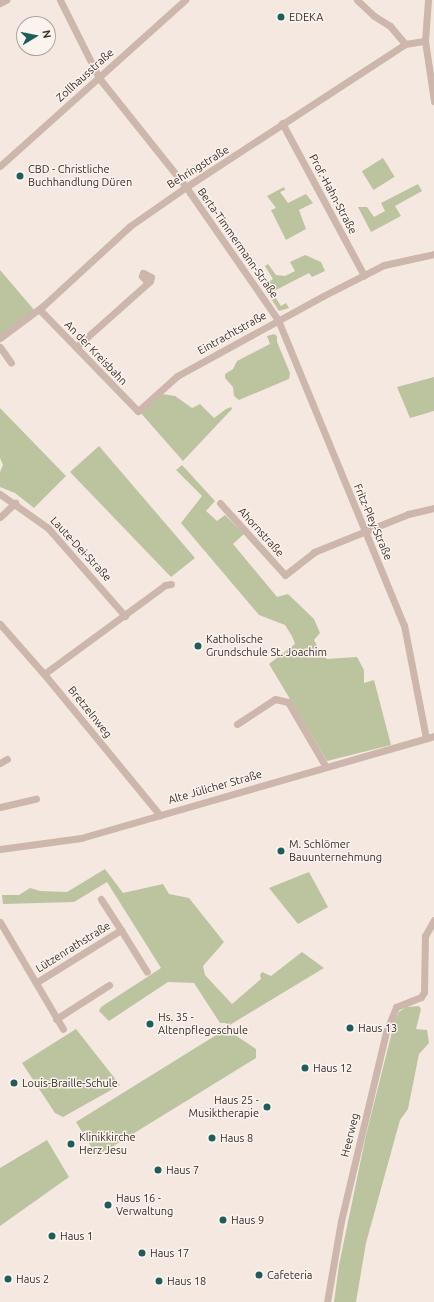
<!DOCTYPE html>
<html>
<head>
<meta charset="utf-8">
<style>
  body { margin:0 }
  #map { position:relative; width:434px; height:1302px; overflow:hidden; background:#f4e8e0; font-family:Ubuntu,sans-serif }
  div>[style] { position:absolute }
  [style*='--x'] { left:calc(var(--x)*1px); top:calc(var(--y)*1px); width:calc(var(--w)*1px); rotate:calc(var(--a)*1deg) }
  .green>* { inset:0; background:#bcc49f; transform-origin:0 0 }
  .minor>* { height:7px; margin:-3.5px; padding:0 3.5px; transform-origin:3.5px; border-radius:3.5px; background:#cdb6ab }
  .dots>* { width:11px; height:11px; translate:-50% -50%; box-sizing:border-box; border:2px solid #fbf3ed; border-radius:50% }
  span { translate:-50% -50%; white-space:nowrap; text-align:center; line-height:1.15; -webkit-text-stroke:3px #fbf3ed; paint-order:stroke }
  .poi-label { font-size:11px; color:#3a2d2a }
  .left { translate:0 -50%; text-align:left }
  .right { translate:-100% -50%; text-align:right }
  .street-label { font-size:11px; color:#3a2d2a }
  .north { position:absolute; left:16px; top:16px; width:40px; height:40px; box-sizing:border-box; background:#fbf3ed; border:1px solid #aea49f; border-radius:50%; rotate:80deg; font-size:11px; font-weight:700; line-height:16px; text-align:center; color:#3a2d2a }
  .north::after { content:''; display:block; margin:auto; width:14px; height:18px; background:#1e5d59; clip-path:polygon(50% 0,100% 100%,50% 72%,0 100%) }
</style>
</head>
<body>
<div id="map">
  <div class="green">
    <i style="left:383px;top:158px;width:22px;height:25px;rotate:58deg"></i>
    <i style="clip-path:polygon(418px 184px,422px 191px,395px 206px,401px 216px,371px 232px,358px 207px,367px 207px,374px 217px,385px 211px,381px 203px)"></i>
    <i style="clip-path:polygon(284px 187px,285px 190px,280px 192px,288px 203px,306px 194px,313px 203px,299px 210px,306px 229px,286px 240px,271px 210px,276px 208px,267px 196px)"></i>
    <i style="clip-path:polygon(305px 255px,321px 262px,325px 271px,312px 277px,309px 273px,272px 292px,281px 306px,286px 303px,289px 308px,279px 311px,263px 286px,273px 279px,265px 266px,268px 264px,276px 275px,285px 276px,295px 271px,290px 262px)"></i>
    <i style="clip-path:polygon(0 270px,35px 311px,0 342px)"></i>
    <i style="clip-path:polygon(274px 334px,277px 336px,277px 342px,290px 373px,289px 379px,239px 400px,234px 396px,233px 387px,225px 378px,225px 374px,233px 369px,237px 361px,270px 344px,267px 336px)"></i>
    <i style="clip-path:polygon(434px 377px,434px 411px,410px 418px,397px 387px)"></i>
    <i style="clip-path:polygon(156px 393px,175px 396px,192px 408px,200px 404px,214px 418px,226px 409px,231px 407px,232px 409px,183px 461px,139px 411px)"></i>
    <i style="clip-path:polygon(0 408px,66px 476px,34px 508px,15px 493px,0 487px,0 472px,3px 465px,0 458px)"></i>
    <i style="clip-path:polygon(99px 446px,195px 558px,171px 577px,70px 472px)"></i>
    <i style="clip-path:polygon(182px 465px,215px 501px,206px 511px,217px 521px,225px 515px,244px 534px,233px 544px,277px 597px,288px 594px,314px 619px,320px 633px,314px 640px,322px 655px,327px 659px,357px 657px,364px 670px,364px 683px,374px 680px,391px 745px,327px 761px,269px 664px,295px 644px,292px 636px,285px 625px,259px 615px,181px 523px,202px 496px,176px 470px)"></i>
    <i style="clip-path:polygon(105px 869px,123px 893px,163px 884px,169px 894px,189px 898px,224px 942px,203px 966px,205px 975px,232px 1004px,261px 979px,260px 975px,262px 972px,271px 976px,302px 952px,324px 968px,228px 1026px,226px 1023px,220px 1023px,194px 983px,168px 982px,109px 1021px,99px 1011px,101px 1007px,161px 968px,107px 882px,74px 902px,3px 904px,2px 895px,19px 895px,30px 888px,40px 891px,67px 892px)"></i>
    <i style="clip-path:polygon(309px 872px,328px 907px,298px 924px,269px 888px)"></i>
    <i style="clip-path:polygon(419px 1006px,421px 1009px,416px 1029px,427px 1030px,429px 1043px,419px 1054px,408px 1109px,400px 1120px,366px 1243px,356px 1302px,334px 1302px,339px 1265px,366px 1135px,395px 1020px,399px 1012px,406px 1007px)"></i>
    <i style="clip-path:polygon(76px 1029px,120px 1085px,63px 1117px,55px 1113px,22px 1063px)"></i>
    <i style="clip-path:polygon(226px 1029px,256px 1049px,256px 1058px,97px 1156px,76px 1122px)"></i>
    <i style="clip-path:polygon(47px 1140px,69px 1177px,0 1226px,0 1168px)"></i>
  </div>
  <div class="minor">
    <i style="--x:60;--y:0;--w:87;--a:63.4"></i>
    <i style="--x:99;--y:78;--w:139;--a:51.4"></i>
    <i style="--x:186;--y:187;--w:162;--a:55.3"></i>
    <i style="--x:278;--y:320;--w:330;--a:67.6"></i>
    <i style="--x:404;--y:625;--w:115;--a:79"></i>
    <i style="--x:357;--y:0;--w:23;--a:43"></i>
    <i style="--x:374;--y:16;--w:19;--a:32"></i>
    <i style="--x:390;--y:26;--w:23;--a:50"></i>
    <i style="--x:428;--y:0;--w:41;--a:94.2"></i>
    <i style="--x:425;--y:41;--w:61;--a:81.5"></i>
    <i style="--x:0;--y:3;--w:7;--a:-27"></i>
    <i style="--x:282;--y:123;--w:173;--a:61.7"></i>
    <i style="--x:0;--y:166;--w:249;--a:-41.9"></i>
    <i style="--x:39;--y:309;--w:142;--a:45.9"></i>
    <i style="--x:138;--y:411;--w:52;--a:-41.9"></i>
    <i style="--x:177;--y:376;--w:166;--a:-28.7"></i>
    <i style="--x:323;--y:296;--w:68;--a:-26.9"></i>
    <i style="--x:384;--y:265;--w:51;--a:-12.4"></i>
    <i style="--x:0;--y:338;--w:54;--a:-36.7"></i>
    <i style="--x:43;--y:306;--w:118;--a:-42.6"></i>
    <i style="--x:130;--y:226;--w:68;--a:-34.9"></i>
    <i style="--x:186;--y:187;--w:262;--a:-33.1"></i>
    <i style="--x:405;--y:44;--w:20;--a:-9"></i>
    <i style="--x:0;--y:347;--w:19;--a:55"></i>
    <i style="--x:76;--y:347;--w:99;--a:-41.7"></i>
    <i style="--x:150;--y:281;--w:4;--a:-76"></i>
    <i style="--x:151;--y:277;--w:9;--a:-153"></i>
    <i style="--x:143;--y:273;--w:3;--a:108"></i>
    <i style="--x:142;--y:276;--w:9;--a:49"></i>
    <i style="--x:0;--y:494;--w:59;--a:35.3"></i>
    <i style="--x:48;--y:528;--w:117;--a:48.8"></i>
    <i style="--x:220;--y:503;--w:97;--a:47.9"></i>
    <i style="--x:285;--y:575;--w:37;--a:-38"></i>
    <i style="--x:314;--y:552;--w:101;--a:-22"></i>
    <i style="--x:408;--y:514;--w:27;--a:-13"></i>
    <i style="--x:0;--y:517;--w:21;--a:-43"></i>
    <i style="--x:0;--y:624;--w:67;--a:48.7"></i>
    <i style="--x:44;--y:674;--w:183;--a:50.6"></i>
    <i style="--x:44;--y:674;--w:150;--a:-36.3"></i>
    <i style="--x:165;--y:585;--w:6;--a:-9"></i>
    <i style="--x:237;--y:724;--w:45;--a:-33.3"></i>
    <i style="--x:275;--y:699;--w:13;--a:13"></i>
    <i style="--x:288;--y:702;--w:75;--a:59.7"></i>
    <i style="--x:0;--y:763;--w:8;--a:-30"></i>
    <i style="--x:0;--y:807;--w:37;--a:-13"></i>
    <i style="--x:0;--y:849;--w:82;--a:-7.7"></i>
    <i style="--x:81;--y:838;--w:367;--a:-16.1"></i>
    <i style="--x:0;--y:922;--w:124;--a:59.5"></i>
    <i style="--x:121;--y:930;--w:49;--a:58.2"></i>
    <i style="--x:37;--y:982;--w:99;--a:-31.8"></i>
    <i style="--x:121;--y:930;--w:37;--a:-123"></i>
    <i style="--x:56;--y:1019;--w:63;--a:-32.7"></i>
    <i style="--x:327;--y:1302;--w:82;--a:-80.2"></i>
    <i style="--x:341;--y:1221;--w:194;--a:-76.6"></i>
    <i style="--x:386;--y:1032;--w:27;--a:-68"></i>
    <i style="--x:396;--y:1007;--w:27;--a:-22"></i>
    <i style="--x:421;--y:997;--w:6;--a:-59"></i>
    <i style="--x:424;--y:992;--w:56;--a:-89"></i>
    <i style="--x:425;--y:936;--w:18;--a:-61"></i>
  </div>
  <div class="dots">
    <i style="left:281px;top:17px;background:#1e5d59"></i>
    <i style="left:20px;top:176px;background:#1e5d59"></i>
    <i style="left:198px;top:646px;background:#1e5d59"></i>
    <i style="left:281px;top:851px;background:#1e5d59"></i>
    <i style="left:150px;top:1024px;background:#1e5d59"></i>
    <i style="left:350px;top:1028px;background:#1e5d59"></i>
    <i style="left:305px;top:1068px;background:#1e5d59"></i>
    <i style="left:14px;top:1083px;background:#1e5d59"></i>
    <i style="left:267px;top:1107px;background:#1e5d59"></i>
    <i style="left:212px;top:1138px;background:#1e5d59"></i>
    <i style="left:71px;top:1144px;background:#1e5d59"></i>
    <i style="left:158px;top:1170px;background:#1e5d59"></i>
    <i style="left:108px;top:1205px;background:#1e5d59"></i>
    <i style="left:223px;top:1220px;background:#1e5d59"></i>
    <i style="left:52px;top:1236px;background:#1e5d59"></i>
    <i style="left:142px;top:1253px;background:#1e5d59"></i>
    <i style="left:259px;top:1275px;background:#1e5d59"></i>
    <i style="left:8px;top:1279px;background:#1e5d59"></i>
    <i style="left:159px;top:1281px;background:#1e5d59"></i>
  </div>
  <div class="poi-label">
    <span class="left" style="left:289px;top:17px">EDEKA</span>
    <span class="left" style="left:28px;top:176px">CBD - Christliche<br>Buchhandlung Düren</span>
    <span class="left" style="left:206px;top:646px">Katholische<br>Grundschule St. Joachim</span>
    <span class="left" style="left:289px;top:851px">M. Schlömer<br>Bauunternehmung</span>
    <span class="left" style="left:158px;top:1024px">Hs. 35 -<br>Altenpflegeschule</span>
    <span class="left" style="left:358px;top:1028px">Haus 13</span>
    <span class="left" style="left:313px;top:1068px">Haus 12</span>
    <span class="left" style="left:22px;top:1083px">Louis-Braille-Schule</span>
    <span class="right" style="left:259px;top:1107px">Haus 25 -<br>Musiktherapie</span>
    <span class="left" style="left:79px;top:1144px">Klinikkirche<br>Herz Jesu</span>
    <span class="left" style="left:220px;top:1138px">Haus 8</span>
    <span class="left" style="left:166px;top:1170px">Haus 7</span>
    <span class="left" style="left:116px;top:1205px">Haus 16 -<br>Verwaltung</span>
    <span class="left" style="left:231px;top:1220px">Haus 9</span>
    <span class="left" style="left:60px;top:1236px">Haus 1</span>
    <span class="left" style="left:150px;top:1253px">Haus 17</span>
    <span class="left" style="left:267px;top:1275px">Cafeteria</span>
    <span class="left" style="left:16px;top:1279px">Haus 2</span>
    <span class="left" style="left:167px;top:1281px">Haus 18</span>
  </div>
  <div class="street-label">
    <span style="left:85px;top:75px;rotate:-42deg">Zollhausstraße</span>
    <span style="left:198px;top:167px;rotate:-32deg">Behringstraße</span>
    <span style="left:333px;top:194px;rotate:62deg">Prof.-Hahn-Straße</span>
    <span style="left:238px;top:243px;rotate:55deg">Berta-Timmermann-Straße</span>
    <span style="left:232px;top:333px;rotate:-29deg">Eintrachtstraße</span>
    <span style="left:96px;top:353px;rotate:46deg">An der Kreisbahn</span>
    <span style="left:373px;top:522px;rotate:67deg">Fritz-Pley-Straße</span>
    <span style="left:261px;top:532px;rotate:48deg">Ahornstraße</span>
    <span style="left:81px;top:549px;rotate:47deg">Laute-Dei-Straße</span>
    <span style="left:90px;top:712px;rotate:51deg">Bretzelnweg</span>
    <span style="left:215px;top:787px;rotate:-16deg">Alte Jülicher Straße</span>
    <span style="left:73px;top:947px;rotate:-32deg">Lützenrathstraße</span>
    <span style="left:350px;top:1135px;rotate:-76deg">Heerweg</span>
  </div>
  <div class="north">N</div>
</div>
</body>
</html>
